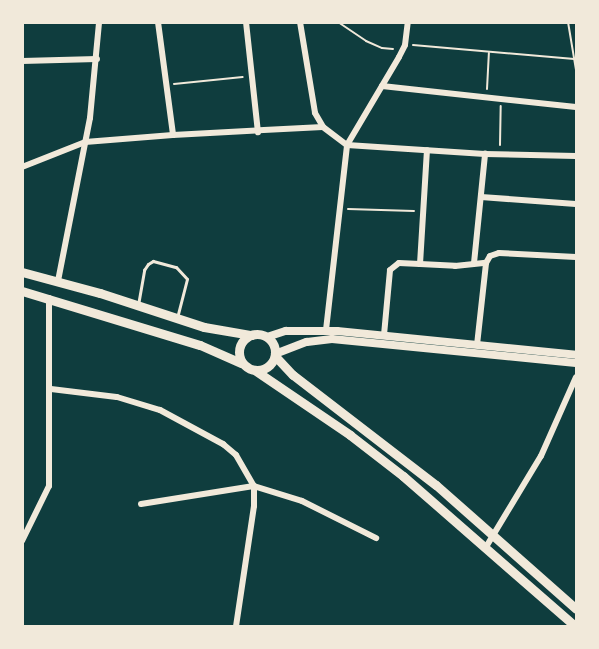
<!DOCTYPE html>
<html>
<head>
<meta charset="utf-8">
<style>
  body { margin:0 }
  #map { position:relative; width:599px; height:649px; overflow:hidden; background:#0f3d3e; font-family:"Roboto Condensed",sans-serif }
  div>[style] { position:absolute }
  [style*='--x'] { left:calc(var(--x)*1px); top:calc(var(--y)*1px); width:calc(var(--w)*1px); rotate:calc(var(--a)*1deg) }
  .path>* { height:2px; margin:-1px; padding:0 1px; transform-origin:1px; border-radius:1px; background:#f1e9da }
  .service>* { height:3px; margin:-1.5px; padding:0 1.5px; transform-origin:1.5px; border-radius:1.5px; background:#f1e9da }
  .minor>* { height:6px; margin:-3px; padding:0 3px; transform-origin:3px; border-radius:3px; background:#f1e9da }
  .tertiary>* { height:8px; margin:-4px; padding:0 4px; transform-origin:4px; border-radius:4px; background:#f1e9da }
  .primary>* { height:9px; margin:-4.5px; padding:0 4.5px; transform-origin:4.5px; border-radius:4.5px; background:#f1e9da }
  .primary>.ring { margin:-4.5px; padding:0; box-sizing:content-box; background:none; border:9px solid #f1e9da; border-radius:50% }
  span { translate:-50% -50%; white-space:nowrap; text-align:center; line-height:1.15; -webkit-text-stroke:5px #f1e9da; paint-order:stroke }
  .frame { position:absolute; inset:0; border:24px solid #f1e9da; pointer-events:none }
</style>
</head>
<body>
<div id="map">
  <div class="path">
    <i style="--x:338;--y:22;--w:34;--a:34"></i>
    <i style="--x:366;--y:41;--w:17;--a:24"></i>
    <i style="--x:382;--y:48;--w:11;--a:5"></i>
    <i style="--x:568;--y:22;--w:49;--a:80.5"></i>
    <i style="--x:413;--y:45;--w:162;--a:5"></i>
    <i style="--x:174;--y:84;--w:69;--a:-5.8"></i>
    <i style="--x:487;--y:89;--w:36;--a:-87"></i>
    <i style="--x:500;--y:145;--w:39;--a:-89"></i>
    <i style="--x:348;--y:209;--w:66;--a:1.7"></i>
  </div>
  <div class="service">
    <i style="--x:138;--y:305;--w:36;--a:-80"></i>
    <i style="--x:144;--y:270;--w:7;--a:-56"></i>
    <i style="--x:148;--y:264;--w:6;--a:-31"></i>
    <i style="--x:153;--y:261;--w:24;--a:15"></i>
    <i style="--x:176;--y:267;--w:16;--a:47"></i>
    <i style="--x:187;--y:279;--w:40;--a:104.4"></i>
  </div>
  <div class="minor">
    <i style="--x:158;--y:22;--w:114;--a:82.4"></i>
    <i style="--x:173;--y:135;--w:150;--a:-3.1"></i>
    <i style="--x:246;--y:22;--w:111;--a:83.8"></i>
    <i style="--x:300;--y:22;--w:92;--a:80.6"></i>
    <i style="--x:315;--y:113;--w:16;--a:60"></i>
    <i style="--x:323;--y:127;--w:30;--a:37"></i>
    <i style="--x:347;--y:145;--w:138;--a:3.7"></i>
    <i style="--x:485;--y:154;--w:91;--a:1.3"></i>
    <i style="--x:22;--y:61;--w:75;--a:-1.5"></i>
    <i style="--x:382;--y:86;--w:195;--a:6.2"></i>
    <i style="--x:22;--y:167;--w:68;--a:-21.6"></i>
    <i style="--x:85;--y:142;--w:88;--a:-4.5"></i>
    <i style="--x:481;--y:197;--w:95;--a:4.2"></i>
    <i style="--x:474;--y:263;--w:110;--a:-84.2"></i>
    <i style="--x:420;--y:264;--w:35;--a:3"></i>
    <i style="--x:455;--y:266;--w:31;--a:-6"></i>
    <i style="--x:58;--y:281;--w:166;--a:-78.9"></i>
    <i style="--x:90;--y:118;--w:96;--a:-84.6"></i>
    <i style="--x:326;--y:330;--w:186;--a:-83.5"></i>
    <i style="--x:347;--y:145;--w:102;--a:-59.4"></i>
    <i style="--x:399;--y:57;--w:13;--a:-63"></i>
    <i style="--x:405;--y:45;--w:23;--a:-83"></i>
    <i style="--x:384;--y:335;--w:65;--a:-84.7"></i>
    <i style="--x:390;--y:270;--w:11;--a:-38"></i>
    <i style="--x:399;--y:263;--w:21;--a:3"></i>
    <i style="--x:420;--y:264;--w:114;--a:-86.5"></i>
    <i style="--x:477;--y:345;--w:82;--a:-83.7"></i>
    <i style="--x:486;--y:263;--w:8;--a:-60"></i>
    <i style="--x:490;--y:256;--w:9;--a:-18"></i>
    <i style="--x:499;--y:253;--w:77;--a:3"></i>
    <i style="--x:51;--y:389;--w:66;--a:6.9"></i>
    <i style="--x:117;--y:397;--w:45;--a:16.8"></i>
    <i style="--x:160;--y:410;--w:72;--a:28.4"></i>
    <i style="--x:223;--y:444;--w:17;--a:40"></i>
    <i style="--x:236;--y:455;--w:36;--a:60"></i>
    <i style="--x:254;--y:486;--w:20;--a:90"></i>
    <i style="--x:254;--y:506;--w:121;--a:98.5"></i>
    <i style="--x:141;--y:504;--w:114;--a:-9.1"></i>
    <i style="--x:254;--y:486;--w:50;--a:17.4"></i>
    <i style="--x:302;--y:501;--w:83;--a:26.6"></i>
    <i style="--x:22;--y:541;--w:61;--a:-63.9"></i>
    <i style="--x:49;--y:486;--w:188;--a:-90"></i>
    <i style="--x:486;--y:547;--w:106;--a:-58.9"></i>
    <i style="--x:541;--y:456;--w:86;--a:-66.1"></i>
  </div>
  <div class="tertiary">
    <i style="--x:267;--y:337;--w:20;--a:-18"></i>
    <i style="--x:286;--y:331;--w:51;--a:0"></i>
    <i style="--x:337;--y:331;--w:240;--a:5.7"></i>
    <i style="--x:275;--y:354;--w:34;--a:-21"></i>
    <i style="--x:307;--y:342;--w:25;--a:-7"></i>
    <i style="--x:332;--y:339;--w:245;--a:5.6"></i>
  </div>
  <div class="primary">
    <i style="--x:22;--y:272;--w:81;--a:15.1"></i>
    <i style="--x:100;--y:293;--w:109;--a:18.1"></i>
    <i style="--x:204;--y:327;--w:48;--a:9.7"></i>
    <i style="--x:22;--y:291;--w:186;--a:16.9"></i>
    <i style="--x:200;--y:345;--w:45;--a:23.7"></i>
    <i class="ring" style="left:239px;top:334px;width:27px;height:27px"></i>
    <i style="--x:275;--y:356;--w:26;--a:47"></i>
    <i style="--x:293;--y:375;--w:180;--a:37.6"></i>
    <i style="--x:436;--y:485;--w:187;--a:41.5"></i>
    <i style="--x:256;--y:371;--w:114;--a:34.2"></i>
    <i style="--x:350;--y:435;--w:67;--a:37.7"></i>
    <i style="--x:403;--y:476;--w:228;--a:41.1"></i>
  </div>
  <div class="frame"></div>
</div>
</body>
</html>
